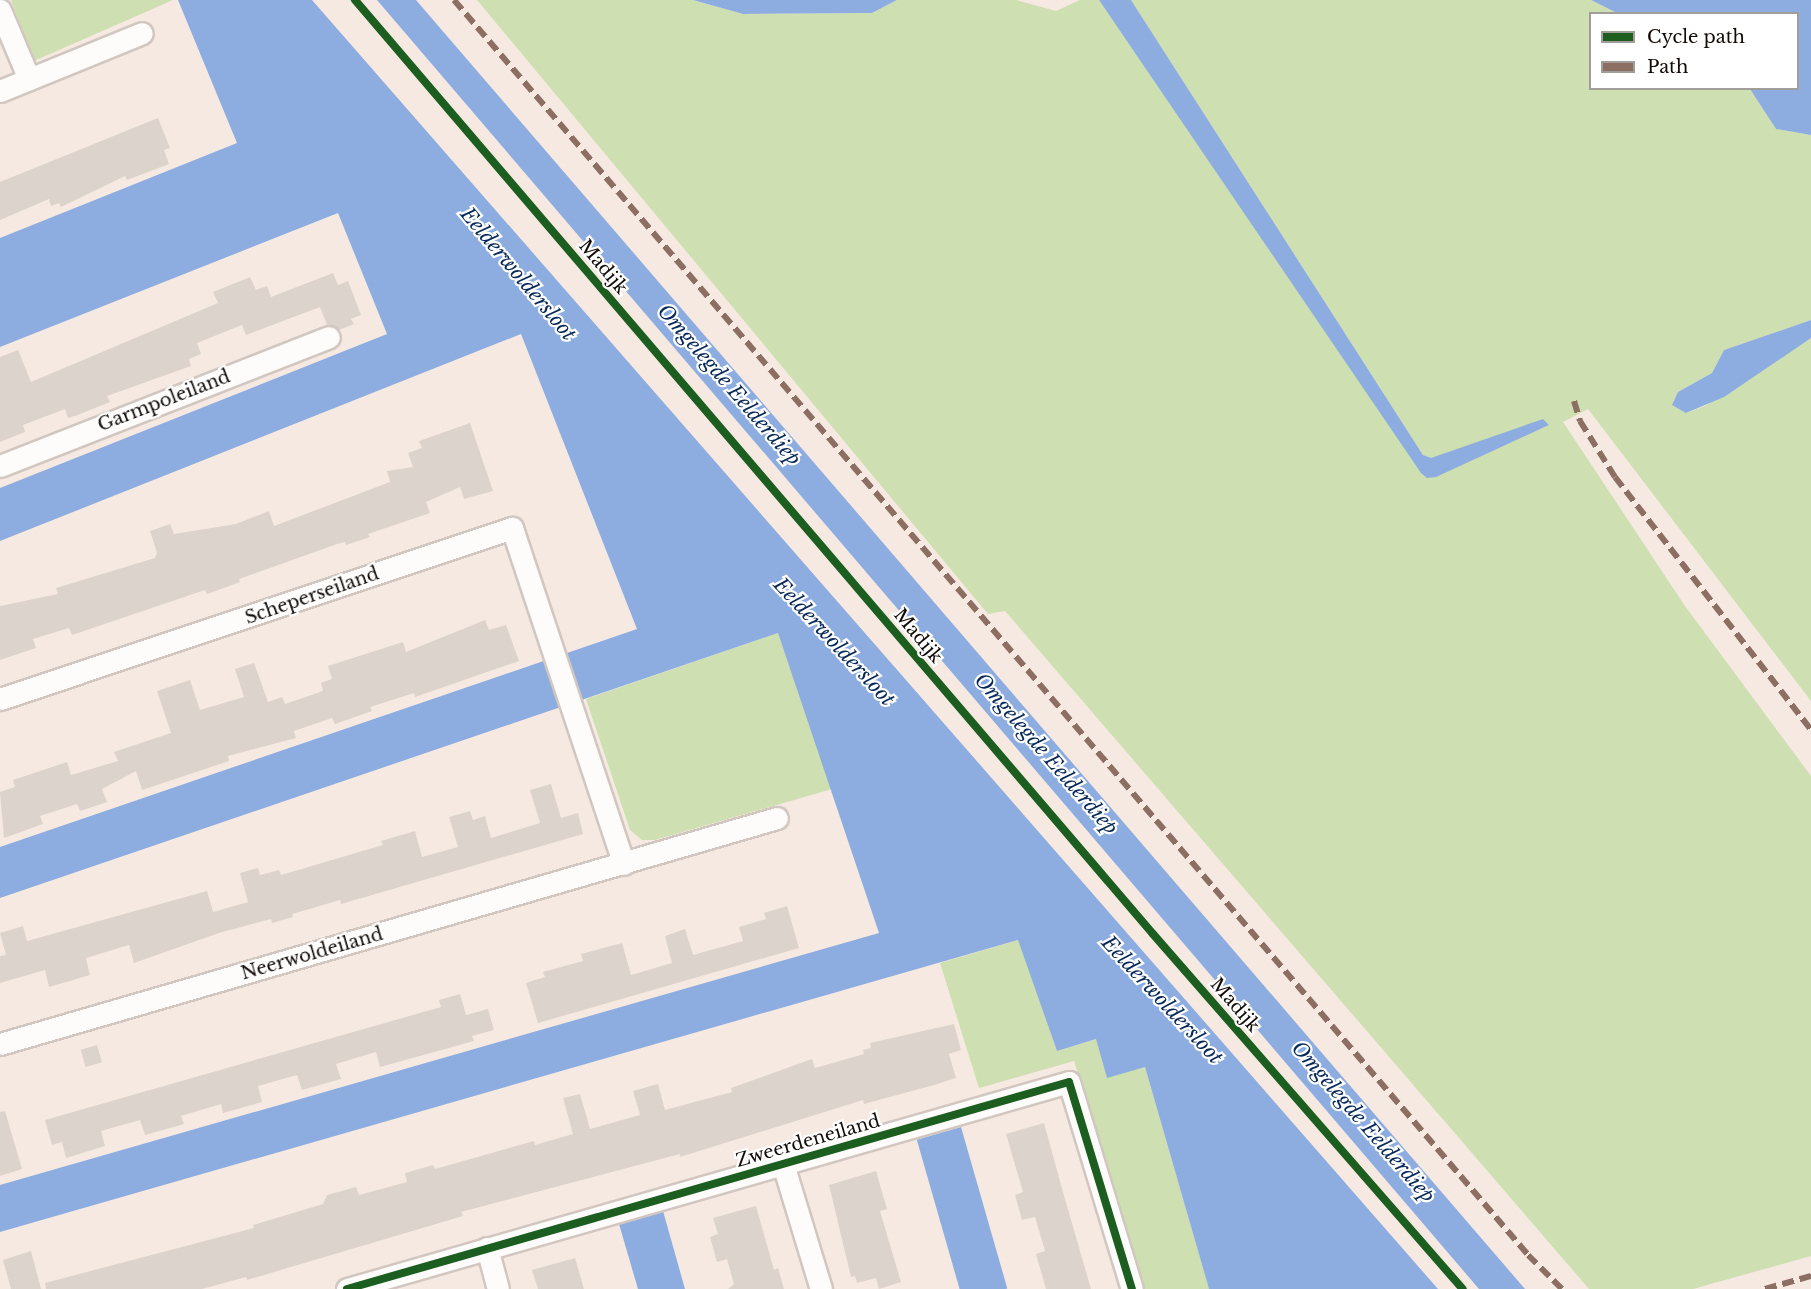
<!DOCTYPE html>
<html>
<head>
<meta charset="utf-8">
<style>
  body { margin:0 }
  #map { position:relative; width:1811px; height:1289px; overflow:hidden; background:#f6e9e1; font-family:"Libre Baskerville",serif }
  div>[style] { position:absolute }
  [style*='--x'] { left:calc(var(--x)*1px); top:calc(var(--y)*1px); width:calc(var(--w)*1px); rotate:calc(var(--a)*1deg) }
  .green>* { inset:0; background:#cedfb2 }
  .water>* { inset:0; background:#8dade0; transform-origin:0 0 }
  .building>* { inset:0; background:#dcd4cc; transform-origin:0 0 }
  .roads { filter:drop-shadow(2px 0 #d1c7c0) drop-shadow(-2px 0 #d1c7c0) drop-shadow(0 2px #d1c7c0) drop-shadow(0 -2px #d1c7c0) }
  .street>* { height:21px; margin:-10.5px; padding:0 10.5px; transform-origin:10.5px; border-radius:10.5px; background:#fefcfa }
  .quiet>* { height:6px; margin-top:-3px; transform-origin:0; background:repeating-linear-gradient(90deg,#8d6e63 0 12px,transparent 0 18px) }
  .cycleway>* { height:8px; margin:-4px; padding:0 4px; transform-origin:4px; border-radius:4px; background:#1b5e20 }
  span { translate:-50% -50%; white-space:nowrap; text-align:center; line-height:1.15; -webkit-text-stroke:4.5px #fff; paint-order:stroke }
  .street-label { font-size:18px; color:#120a06 }
  .water-label { font-size:20px; color:#072858; font-style:italic }
  .legend { position:absolute; left:1589px; top:12px; width:210px; height:78px; box-sizing:border-box; background:#fff; border:2px solid #a09d9b; margin:0; padding:8px 10px; list-style:none; font-size:18px; color:#120a06 }
  .legend li { display:flex; align-items:center; gap:12px; height:30px }
  .legend b { width:30px; border:2px solid #a09d9b }
</style>
</head>
<body>
<div id="map">
  <div class="green">
    <i style="clip-path:polygon(11px 0,173px 0,34px 61px)"></i>
    <i style="clip-path:polygon(477px 0,693px 0,743px 14px,872px 13px,897px 0,1016px 0,1056px 11px,1080px 0,1099px 0,1428px 478px,1549px 425px,1431px 459px,1423px 455px,1131px 0,1591px 0,1617px 13px,1590px 14px,1590px 88px,1750px 89px,1776px 129px,1811px 135px,1811px 320px,1724px 350px,1712px 373px,1678px 392px,1686px 413px,1705px 406px,1811px 338px,1811px 701px,1588px 409px,1563px 422px,1685px 606px,1811px 776px,1811px 1256px,1693px 1289px,1589px 1289px,1005px 611px,988px 614px)"></i>
    <i style="clip-path:polygon(778px 633px,832px 789px,655px 840px,642px 840px,630px 830px,586px 699px)"></i>
    <i style="clip-path:polygon(1019px 940px,1057px 1051px,1096px 1039px,1145px 1067px,1209px 1289px,1143px 1289px,1074px 1061px,979px 1088px,940px 963px)"></i>
  </div>
  <div class="water">
    <i style="clip-path:polygon(178px 0,312px 0,1438px 1289px,1209px 1289px,1145px 1067px,1107px 1078px,1096px 1039px,1057px 1051px,1018px 940px,0 1232px,0 1185px,879px 933px,778px 633px,0 898px,0 847px,637px 629px,521px 334px,0 541px,0 488px,387px 334px,338px 213px,0 347px,0 238px,237px 143px)"></i>
    <i style="clip-path:polygon(377px 0,416px 0,1525px 1289px,1479px 1289px)"></i>
    <i style="clip-path:polygon(693px 0,897px 0,872px 13px,743px 14px)"></i>
    <i style="clip-path:polygon(1099px 0,1131px 0,1423px 455px,1431px 458px,1543px 419px,1549px 425px,1436px 477px,1427px 478px,1421px 473px)"></i>
    <i style="clip-path:polygon(1591px 0,1811px 0,1811px 135px,1776px 129px,1750px 89px,1798px 88px,1798px 14px,1617px 13px)"></i>
    <i style="clip-path:polygon(1811px 320px,1811px 338px,1724px 397px,1686px 413px,1672px 405px,1678px 392px,1712px 373px,1724px 350px)"></i>
    <i style="left:961px;top:1127px;width:168px;height:46px;rotate:74deg"></i>
    <i style="clip-path:polygon(663px 1211px,685px 1289px,638px 1289px,619px 1224px)"></i>
  </div>
  <div class="building">
    <i style="clip-path:polygon(158px 118px,170px 148px,164px 150px,169px 164px,127px 180px,125px 176px,61px 207px,59px 203px,51px 206px,49px 199px,0 220px,0 182px)"></i>
    <i style="clip-path:polygon(333px 273px,338px 285px,348px 281px,361px 315px,351px 319px,354px 324px,339px 330px,327px 325px,320px 307px,246px 335px,242px 325px,197px 343px,201px 354px,189px 359px,191px 366px,107px 396px,110px 402px,75px 416px,68px 418px,65px 409px,23px 425px,25px 432px,0 442px,0 357px,18px 350px,31px 382px,218px 303px,213px 292px,250px 277px,256px 290px,267px 286px,271px 297px)"></i>
    <i style="clip-path:polygon(470px 423px,493px 491px,464px 499px,460px 487px,426px 502px,430px 513px,368px 534px,370px 537px,346px 545px,345px 542px,337px 544px,239px 579px,240px 582px,224px 588px,207px 594px,205px 590px,72px 635px,69px 628px,33px 639px,36px 648px,0 660px,0 606px,58px 594px,56px 588px,155px 558px,157px 553px,150px 531px,170px 524px,174px 534px,236px 524px,269px 511px,274px 526px,390px 482px,387px 471px,413px 467px,408px 453px,422px 448px,419px 441px)"></i>
    <i style="clip-path:polygon(485px 620px,489px 630px,506px 625px,519px 661px,415px 697px,414px 693px,370px 707px,372px 711px,335px 724px,332px 718px,294px 731px,296px 738px,228px 756px,229px 761px,142px 790px,136px 771px,102px 789px,107px 802px,80px 811px,77px 804px,40px 816px,43px 824px,4px 838px,0 792px,15px 787px,13px 780px,67px 762px,71px 775px,118px 761px,114px 752px,171px 733px,157px 691px,190px 680px,200px 710px,244px 697px,235px 669px,254px 663px,268px 702px,282px 697px,285px 704px,323px 691px,321px 683px,332px 679px,328px 666px,403px 642px,406px 652px)"></i>
    <i style="clip-path:polygon(551px 784px,561px 818px,578px 813px,583px 834px,341px 904px,340px 900px,292px 914px,293px 917px,272px 923px,271px 919px,219px 933px,134px 963px,129px 945px,86px 958px,90px 975px,49px 987px,45px 970px,0 983px,0 956px,6px 955px,0 933px,23px 926px,27px 941px,207px 891px,213px 912px,248px 902px,240px 873px,258px 868px,260px 875px,279px 870px,281px 875px,383px 845px,381px 841px,415px 831px,422px 857px,458px 847px,449px 817px,470px 811px,473px 820px,485px 816px,491px 838px,540px 823px,530px 790px)"></i>
    <i style="clip-path:polygon(787px 906px,799px 948px,538px 1023px,526px 983px,545px 977px,543px 972px,583px 961px,581px 954px,622px 943px,631px 975px,672px 963px,665px 936px,685px 929px,693px 955px,743px 941px,739px 927px,766px 919px,764px 913px)"></i>
    <i style="clip-path:polygon(460px 994px,466px 1015px,488px 1009px,494px 1030px,472px 1036px,474px 1041px,380px 1067px,376px 1052px,336px 1064px,341px 1079px,302px 1090px,297px 1075px,258px 1086px,262px 1102px,223px 1113px,221px 1104px,181px 1116px,184px 1124px,145px 1135px,140px 1120px,101px 1131px,105px 1146px,66px 1158px,62px 1142px,52px 1145px,45px 1120px,441px 1007px,439px 1000px)"></i>
    <i style="clip-path:polygon(954px 1024px,961px 1050px,949px 1054px,956px 1078px,934px 1085px,864px 1104px,863px 1100px,680px 1157px,680px 1154px,491px 1204px,461px 1212px,463px 1216px,247px 1280px,246px 1277px,202px 1289px,46px 1289px,45px 1283px,254px 1228px,253px 1225px,323px 1204px,327px 1195px,356px 1187px,359px 1195px,407px 1182px,405px 1173px,433px 1165px,435px 1169px,534px 1141px,535px 1145px,573px 1134px,563px 1098px,580px 1094px,590px 1129px,640px 1115px,633px 1091px,658px 1084px,665px 1110px,732px 1092px,731px 1088px,812px 1059px,815px 1068px,864px 1054px,863px 1050px,871px 1048px,870px 1043px)"></i>
    <i style="left:97px;top:1045px;width:18px;height:17px;rotate:74deg"></i>
    <i style="clip-path:polygon(5px 1111px,22px 1169px,0 1176px,0 1112px)"></i>
    <i style="clip-path:polygon(1044px 1123px,1063px 1192px,1091px 1289px,1046px 1289px,1036px 1254px,1045px 1251px,1035px 1217px,1022px 1220px,1015px 1195px,1023px 1192px,1006px 1134px)"></i>
    <i style="clip-path:polygon(876px 1171px,887px 1209px,880px 1211px,901px 1282px,879px 1289px,876px 1278px,857px 1283px,855px 1276px,851px 1277px,829px 1185px)"></i>
    <i style="clip-path:polygon(756px 1206px,774px 1270px,778px 1268px,784px 1289px,728px 1289px,734px 1284px,727px 1259px,717px 1262px,710px 1237px,718px 1234px,713px 1218px)"></i>
    <i style="clip-path:polygon(31px 1251px,41px 1289px,11px 1289px,3px 1260px)"></i>
    <i style="clip-path:polygon(575px 1258px,584px 1289px,538px 1289px,532px 1270px)"></i>
  </div>
  <div class="roads">
    <div class="street">
      <i style="--x:0;--y:10;--w:75;--a:67.2"></i>
      <i style="--x:0;--y:91;--w:153;--a:-22.2"></i>
      <i style="--x:0;--y:466;--w:353;--a:-21.4"></i>
      <i style="--x:0;--y:699;--w:540;--a:-18.47"></i>
      <i style="--x:512;--y:528;--w:354;--a:71.6"></i>
      <i style="--x:0;--y:1044;--w:809;--a:-16.22"></i>
      <i style="--x:783;--y:1164;--w:131;--a:73.1"></i>
      <i style="--x:487;--y:1248;--w:42;--a:75"></i>
      <i style="--x:347;--y:1289;--w:751;--a:-16"></i>
      <i style="--x:1069;--y:1082;--w:216;--a:73.1"></i>
    </div>
  </div>
  <div class="quiet">
    <i style="--x:454;--y:0;--w:1652;--a:49.44"></i>
    <i style="--x:1528;--y:1255;--w:48;--a:45"></i>
    <i style="--x:1574;--y:401;--w:21;--a:73"></i>
    <i style="--x:1580;--y:421;--w:66;--a:58"></i>
    <i style="--x:1615;--y:477;--w:320;--a:52.2"></i>
    <i style="--x:1765;--y:1289;--w:48;--a:-15.8"></i>
  </div>
  <div class="cycleway">
    <i style="--x:355;--y:0;--w:1228;--a:49.49"></i>
    <i style="--x:1153;--y:934;--w:471;--a:48.9"></i>
    <i style="--x:347;--y:1289;--w:751;--a:-16"></i>
    <i style="--x:1069;--y:1082;--w:216;--a:73.1"></i>
  </div>
  <div class="street-label">
    <span style="left:603px;top:267px;rotate:50deg">Madijk</span>
    <span style="left:164px;top:401px;rotate:-21deg">Garmpoleiland</span>
    <span style="left:312px;top:596px;rotate:-19deg">Scheperseiland</span>
    <span style="left:918px;top:636px;rotate:50deg">Madijk</span>
    <span style="left:312px;top:954px;rotate:-16deg">Neerwoldeiland</span>
    <span style="left:1235px;top:1005px;rotate:49deg">Madijk</span>
    <span style="left:808px;top:1141px;rotate:-16deg">Zweerdeneiland</span>
  </div>
  <div class="water-label">
    <span style="left:518px;top:274px;rotate:50deg">Eelderwoldersloot</span>
    <span style="left:729px;top:385px;rotate:49deg">Omgelegde Eelderdiep</span>
    <span style="left:834px;top:642px;rotate:47deg">Eelderwoldersloot</span>
    <span style="left:1046px;top:754px;rotate:49deg">Omgelegde Eelderdiep</span>
    <span style="left:1162px;top:1000px;rotate:47deg">Eelderwoldersloot</span>
    <span style="left:1363px;top:1122px;rotate:49deg">Omgelegde Eelderdiep</span>
  </div>
  <ul class="legend">
  <li><b style="height:8px;background:#1b5e20"></b>Cycle path</li>
  <li><b style="height:8px;background:#8d6e63"></b>Path</li>
  </ul>
</div>
</body>
</html>
